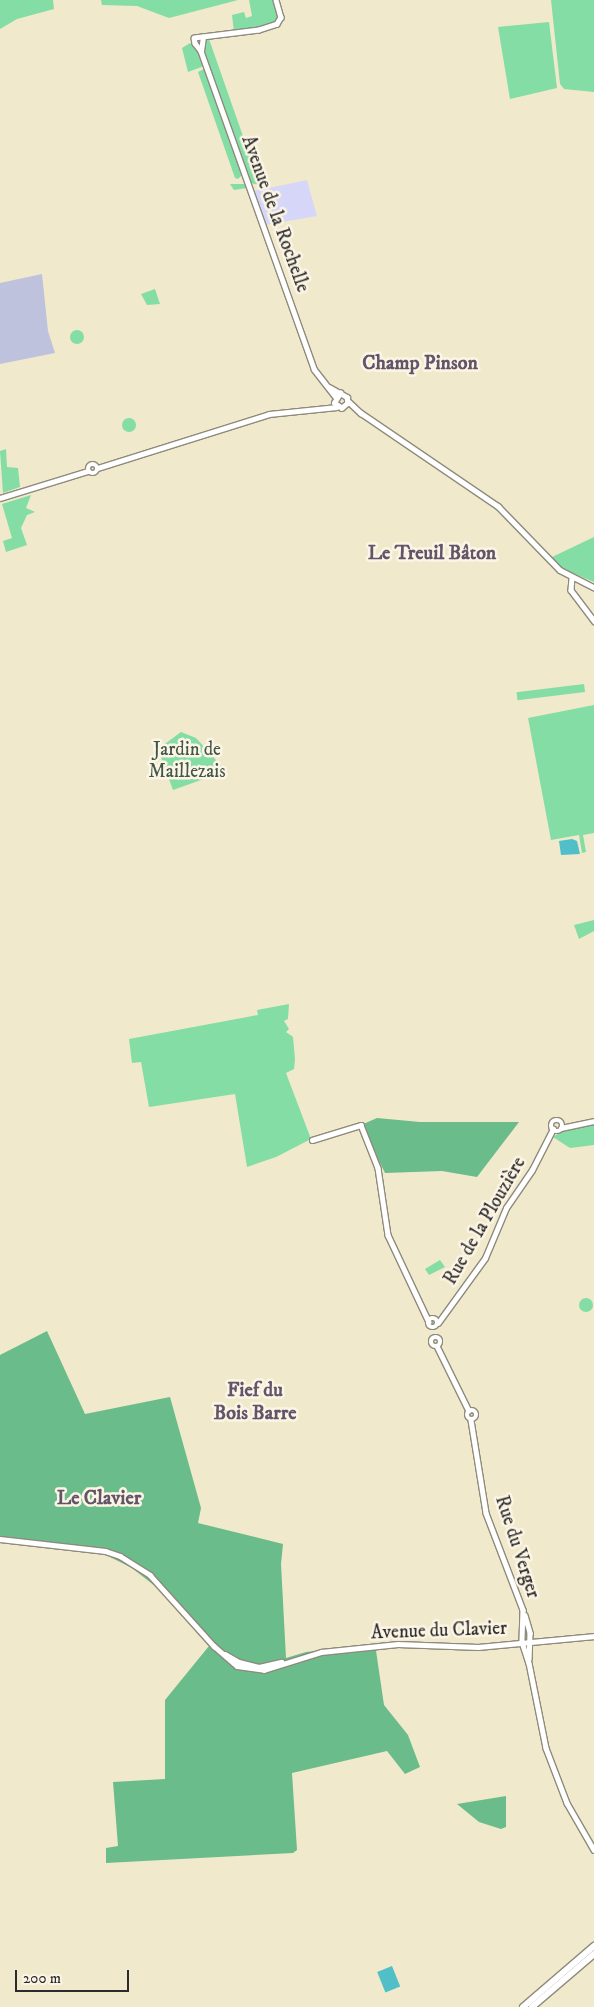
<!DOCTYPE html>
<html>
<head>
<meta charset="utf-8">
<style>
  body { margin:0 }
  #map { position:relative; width:594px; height:2007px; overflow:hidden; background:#f0e9cc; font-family:"IM FELL DW Pica",serif }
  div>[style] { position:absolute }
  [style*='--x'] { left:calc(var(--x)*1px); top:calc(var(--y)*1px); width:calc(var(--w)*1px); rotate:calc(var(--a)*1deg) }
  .built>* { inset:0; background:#d6d7f8 }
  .industrial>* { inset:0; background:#bec2dd }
  .green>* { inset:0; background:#83dda4; transform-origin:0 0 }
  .round { border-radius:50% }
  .forest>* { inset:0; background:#6abc8a }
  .water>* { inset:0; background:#51bfc8; transform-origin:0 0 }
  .roads { filter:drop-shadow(1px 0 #8e8a7c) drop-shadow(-1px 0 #8e8a7c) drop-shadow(0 1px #8e8a7c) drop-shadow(0 -1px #8e8a7c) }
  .minor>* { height:4.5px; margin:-2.25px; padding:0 2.25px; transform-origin:2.25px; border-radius:2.25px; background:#fff }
  .minor>.ring { margin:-2.25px; padding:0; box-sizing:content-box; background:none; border:4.5px solid #fff; border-radius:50% }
  .highway>* { height:6px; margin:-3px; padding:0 3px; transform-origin:3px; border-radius:3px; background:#fff }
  span { translate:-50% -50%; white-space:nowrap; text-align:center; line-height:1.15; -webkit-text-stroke:5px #fcf5e5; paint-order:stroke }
  .street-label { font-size:19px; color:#2b2b2b }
  .park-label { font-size:19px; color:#415849 }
  .neighbourhood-label { font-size:20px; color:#615569; font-weight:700 }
  .scale { position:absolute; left:15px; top:1970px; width:114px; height:22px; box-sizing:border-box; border:2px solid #2b2b2b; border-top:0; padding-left:6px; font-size:15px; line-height:18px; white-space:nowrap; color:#2b2b2b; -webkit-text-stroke:4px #fcf5e5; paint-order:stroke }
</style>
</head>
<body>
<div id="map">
  <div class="built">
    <i style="clip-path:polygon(307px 180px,317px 216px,265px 225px,254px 191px)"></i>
  </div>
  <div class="industrial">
    <i style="clip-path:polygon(42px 274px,48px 331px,55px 353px,0 364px,0 283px)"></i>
  </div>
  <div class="green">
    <i style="clip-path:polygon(0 0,53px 0,54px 9px,17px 19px,0 29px)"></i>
    <i style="clip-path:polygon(101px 0,238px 0,169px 18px,137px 6px,102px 5px)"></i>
    <i style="clip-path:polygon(249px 0,274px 0,278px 18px,275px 23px,256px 29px,234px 32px,232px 15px,244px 12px,246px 18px,252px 16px)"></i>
    <i style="clip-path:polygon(551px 0,594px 0,594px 92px,564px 89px,560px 84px)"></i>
    <i style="clip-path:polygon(549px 22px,557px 88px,510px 99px,498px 27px)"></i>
    <i style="clip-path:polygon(209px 39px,260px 185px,250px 183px,203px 53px,204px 42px)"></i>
    <i style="clip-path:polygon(190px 43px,198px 51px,204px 66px,188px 72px,182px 48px)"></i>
    <i style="clip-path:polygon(204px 69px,242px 175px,238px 179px,235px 178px,198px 72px)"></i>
    <i style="clip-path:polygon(230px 184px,244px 184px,247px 188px,234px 190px)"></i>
    <i style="clip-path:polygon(155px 289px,160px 304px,147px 305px,141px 294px)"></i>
    <i class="round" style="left:70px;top:330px;width:14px;height:14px"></i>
    <i class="round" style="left:122px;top:418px;width:14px;height:14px"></i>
    <i style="clip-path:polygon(6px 449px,7px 467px,18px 468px,20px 487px,3px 493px,0 451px)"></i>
    <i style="clip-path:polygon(31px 495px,26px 508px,35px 512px,27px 515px,21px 528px,27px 545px,6px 552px,3px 541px,12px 538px,2px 504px)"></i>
    <i style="clip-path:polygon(594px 537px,594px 582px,563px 569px,550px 558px)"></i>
    <i style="left:584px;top:684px;width:8px;height:68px;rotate:83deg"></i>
    <i style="clip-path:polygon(594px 705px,594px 833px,583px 835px,586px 852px,582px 853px,579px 835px,551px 840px,528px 718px)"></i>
    <i style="clip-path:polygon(181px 732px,196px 738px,226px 771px,173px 790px,158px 749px)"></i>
    <i style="clip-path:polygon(594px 920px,594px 931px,579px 939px,574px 925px)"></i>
    <i style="clip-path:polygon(289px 1004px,288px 1019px,284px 1021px,289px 1029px,286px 1032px,293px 1037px,295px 1059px,294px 1069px,286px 1073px,311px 1139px,276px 1157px,247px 1167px,235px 1094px,149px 1107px,141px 1062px,132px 1063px,129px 1039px,258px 1015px,257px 1010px)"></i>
    <i style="clip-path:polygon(594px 1123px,594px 1145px,570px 1148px,553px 1137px,565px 1129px)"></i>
    <i style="clip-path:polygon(440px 1260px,445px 1267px,429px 1275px,425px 1269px)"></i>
    <i class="round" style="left:579px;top:1298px;width:14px;height:14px"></i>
  </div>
  <div class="forest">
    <i style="clip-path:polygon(377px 1118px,420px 1122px,519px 1122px,477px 1177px,442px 1171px,385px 1173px,361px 1125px)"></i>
    <i style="clip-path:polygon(47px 1331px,85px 1414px,170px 1397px,201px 1508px,198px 1523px,283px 1544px,281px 1564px,286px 1658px,306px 1652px,375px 1644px,384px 1705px,408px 1735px,420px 1767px,405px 1774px,387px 1751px,292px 1773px,297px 1850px,293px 1853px,106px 1863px,106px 1848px,118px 1846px,113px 1782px,165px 1779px,165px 1700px,209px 1646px,160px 1590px,132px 1568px,104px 1554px,0 1542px,0 1355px)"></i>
    <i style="clip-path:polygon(506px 1796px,506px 1827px,501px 1829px,479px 1822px,457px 1804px)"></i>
  </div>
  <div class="water">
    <i style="clip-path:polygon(572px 839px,577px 841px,580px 854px,561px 855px,559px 841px)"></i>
    <i style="left:392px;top:1966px;width:22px;height:16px;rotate:68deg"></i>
  </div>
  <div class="roads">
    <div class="minor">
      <i style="--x:276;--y:0;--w:18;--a:74"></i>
      <i style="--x:281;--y:17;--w:8;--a:120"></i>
      <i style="--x:277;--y:24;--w:19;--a:162"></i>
      <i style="--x:259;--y:30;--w:65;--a:173"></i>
      <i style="--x:194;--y:38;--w:5;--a:79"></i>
      <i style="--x:195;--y:43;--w:10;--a:53"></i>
      <i style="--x:201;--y:51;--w:337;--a:70.4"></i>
      <i style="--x:314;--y:369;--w:34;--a:52"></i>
      <i style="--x:201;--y:51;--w:14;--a:-82"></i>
      <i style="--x:329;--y:387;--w:21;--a:29"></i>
      <i style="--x:347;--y:397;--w:6;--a:81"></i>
      <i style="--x:348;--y:403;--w:8;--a:140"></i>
      <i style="--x:342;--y:408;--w:9;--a:-148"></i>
      <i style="--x:334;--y:403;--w:12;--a:-59"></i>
      <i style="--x:348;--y:401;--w:18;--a:43"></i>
      <i style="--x:361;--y:413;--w:166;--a:34.2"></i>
      <i style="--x:498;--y:506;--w:89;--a:45.9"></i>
      <i style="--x:560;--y:570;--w:38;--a:27"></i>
      <i class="ring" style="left:88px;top:464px;width:5.5px;height:5.5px"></i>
      <i style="--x:98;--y:468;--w:179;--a:-17.5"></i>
      <i style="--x:269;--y:414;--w:68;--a:-5.9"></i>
      <i style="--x:0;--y:498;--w:92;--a:-17.1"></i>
      <i style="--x:572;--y:578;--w:12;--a:95"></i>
      <i style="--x:571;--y:590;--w:39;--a:53"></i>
      <i class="ring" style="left:551.5px;top:1120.5px;width:6.5px;height:6.5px"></i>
      <i style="--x:561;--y:1128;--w:34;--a:-12"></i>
      <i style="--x:312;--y:1140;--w:51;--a:-17"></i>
      <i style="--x:361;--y:1125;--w:46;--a:68.4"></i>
      <i style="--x:378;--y:1168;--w:68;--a:81.5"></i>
      <i style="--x:388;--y:1235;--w:96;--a:64.8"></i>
      <i class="ring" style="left:428.5px;top:1318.5px;width:4.5px;height:4.5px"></i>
      <i style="--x:438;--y:1323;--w:80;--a:-54.1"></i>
      <i style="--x:485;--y:1258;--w:54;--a:-67.2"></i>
      <i style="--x:506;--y:1208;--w:46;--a:-55.6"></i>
      <i style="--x:532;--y:1170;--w:46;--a:-62.9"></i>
      <i class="ring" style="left:431.5px;top:1337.5px;width:4.5px;height:4.5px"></i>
      <i style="--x:437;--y:1346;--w:72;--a:63.8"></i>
      <i class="ring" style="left:467px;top:1410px;width:5.5px;height:5.5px"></i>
      <i style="--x:471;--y:1420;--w:94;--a:80.8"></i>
      <i style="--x:486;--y:1513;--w:104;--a:69.1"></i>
      <i style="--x:523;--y:1610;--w:32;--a:92"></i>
      <i style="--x:522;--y:1642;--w:22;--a:72"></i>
      <i style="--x:529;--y:1663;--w:87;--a:78.7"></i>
      <i style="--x:546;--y:1748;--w:59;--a:69.1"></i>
      <i style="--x:567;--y:1803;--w:54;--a:60.1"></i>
      <i style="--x:0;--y:1539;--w:106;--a:6.5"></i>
      <i style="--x:105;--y:1551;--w:16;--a:18"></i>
      <i style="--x:120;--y:1556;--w:36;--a:32"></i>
      <i style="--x:150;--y:1575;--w:96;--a:48"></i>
      <i style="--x:525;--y:1615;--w:19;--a:74"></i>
      <i style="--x:530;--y:1633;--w:26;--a:92"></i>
      <i style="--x:214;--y:1646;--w:30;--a:41"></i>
      <i style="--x:237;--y:1666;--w:27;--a:8"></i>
      <i style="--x:264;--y:1670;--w:60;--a:-17.5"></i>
      <i style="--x:321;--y:1652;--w:77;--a:-5.9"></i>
      <i style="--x:398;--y:1644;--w:80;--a:2.1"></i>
      <i style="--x:478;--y:1647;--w:117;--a:-5.4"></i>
      <i style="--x:225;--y:1654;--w:16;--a:30"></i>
      <i style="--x:239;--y:1662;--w:21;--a:14"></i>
      <i style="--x:259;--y:1667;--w:23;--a:-13"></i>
    </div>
    <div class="highway">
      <i style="--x:523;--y:2007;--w:94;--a:-40.7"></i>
      <i style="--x:532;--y:2007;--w:82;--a:-40.5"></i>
    </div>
  </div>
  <div class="street-label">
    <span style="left:275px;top:214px;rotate:70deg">Avenue de la Rochelle</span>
    <span style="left:485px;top:1221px;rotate:-60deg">Rue de la Plouzière</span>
    <span style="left:517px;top:1547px;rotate:72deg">Rue du Verger</span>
    <span style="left:439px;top:1631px;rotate:-2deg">Avenue du Clavier</span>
  </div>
  <div class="park-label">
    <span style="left:187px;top:761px">Jardin de<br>Maillezais</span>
  </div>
  <div class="neighbourhood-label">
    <span style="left:420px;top:363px">Champ Pinson</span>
    <span style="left:432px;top:553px">Le Treuil Bâton</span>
    <span style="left:255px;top:1402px">Fief du<br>Bois Barre</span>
    <span style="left:99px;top:1498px">Le Clavier</span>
  </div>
  <div class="scale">200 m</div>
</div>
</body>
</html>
